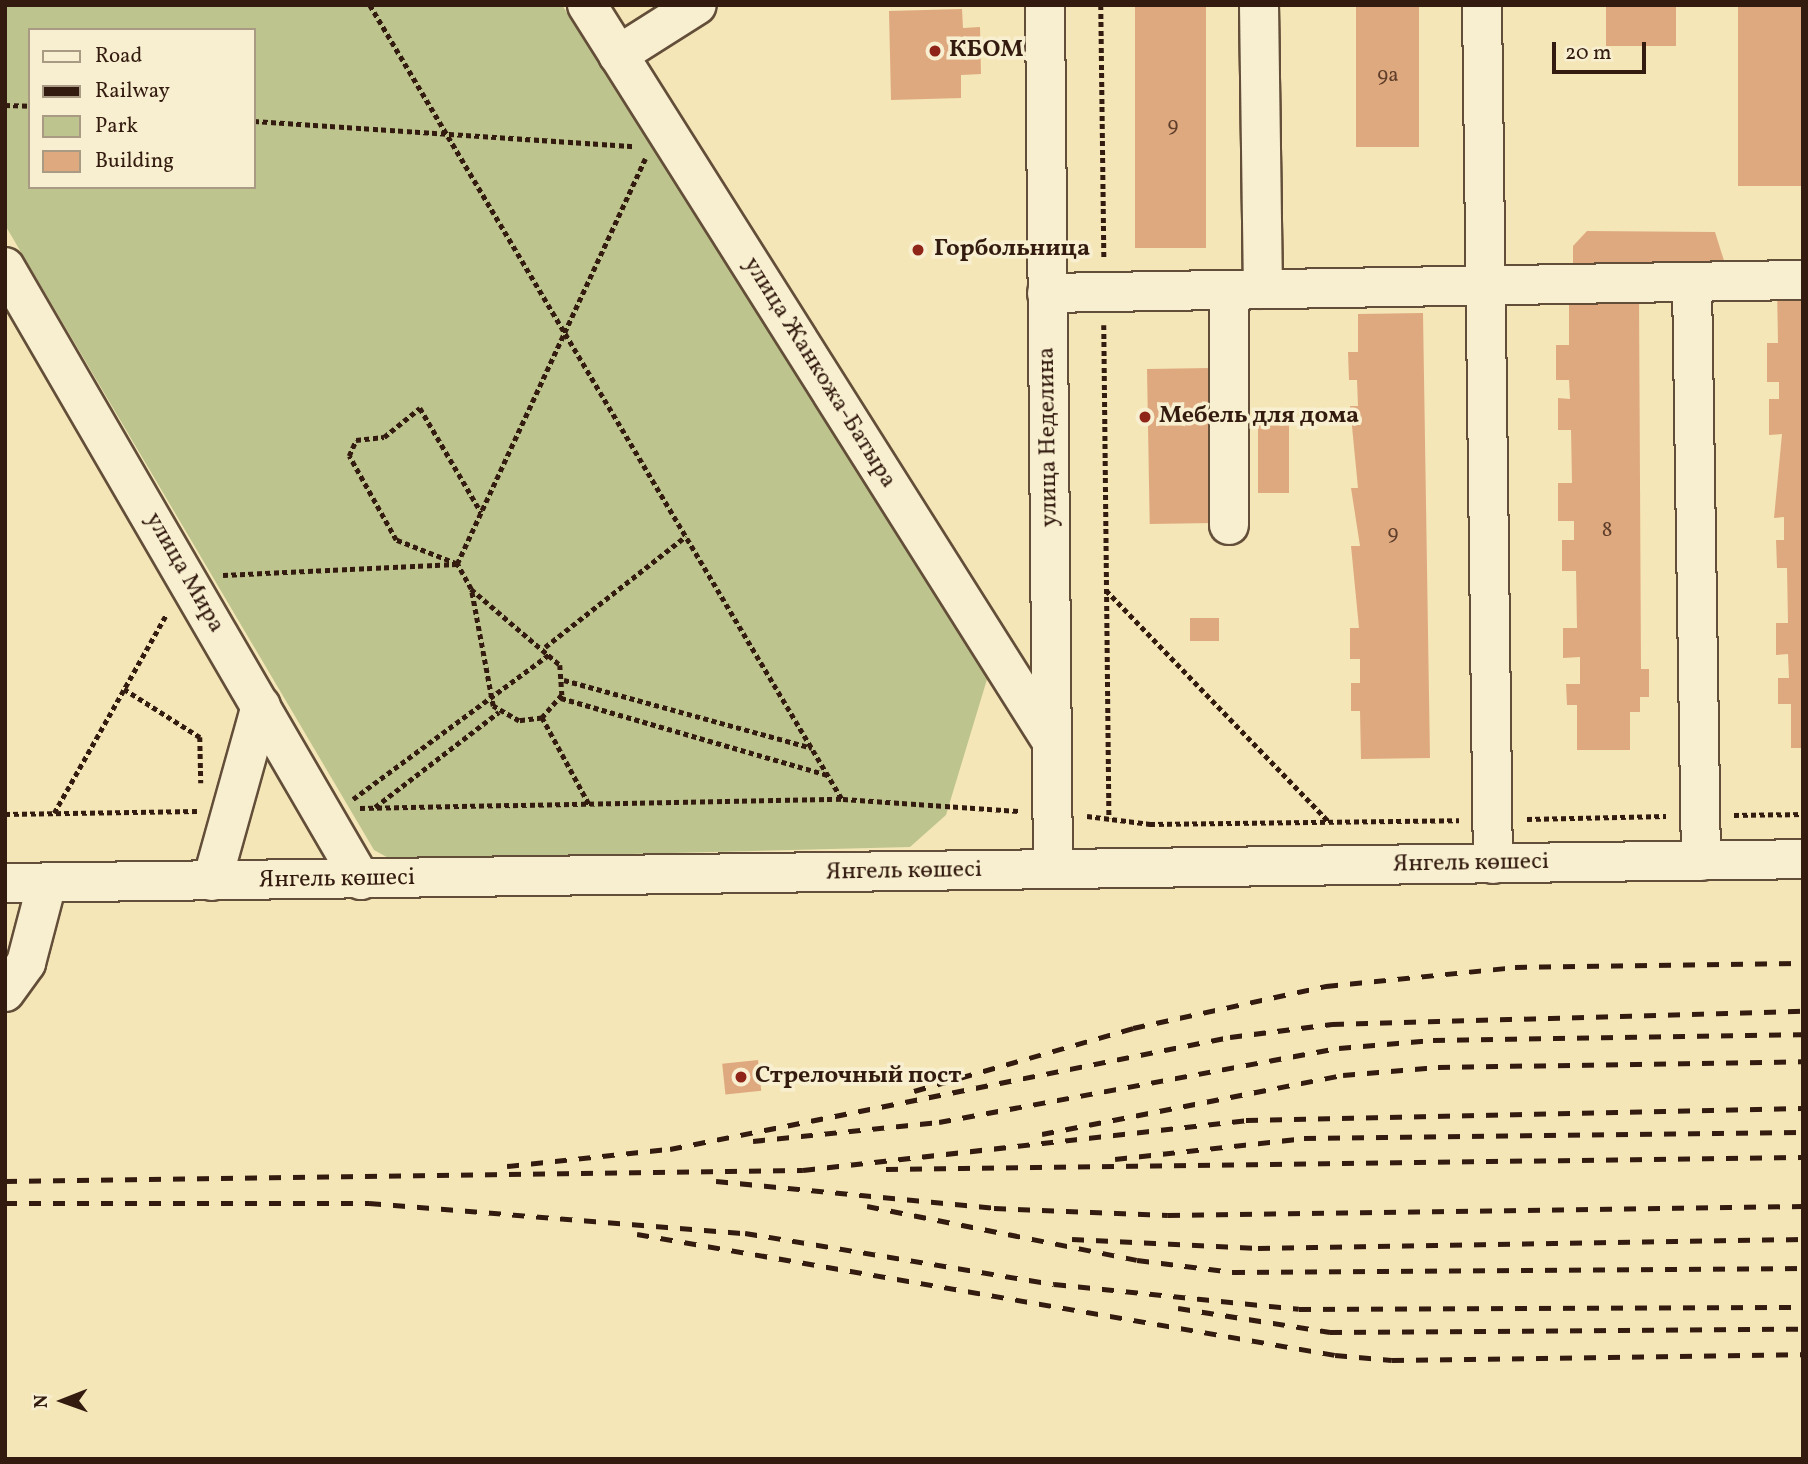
<!DOCTYPE html>
<html>
<head>
<meta charset="utf-8">
<style>
  body { margin:0 }
  #map { position:relative; width:1808px; height:1464px; overflow:hidden; background:#f4e6b7; font-family:Vollkorn,serif }
  div>[style] { position:absolute }
  [style*='--x'] { left:calc(var(--x)*1px); top:calc(var(--y)*1px); width:calc(var(--w)*1px); rotate:calc(var(--a)*1deg) }
  .green>* { inset:0; background:#bec48d }
  .building>* { inset:0; background:#dfa97f; transform-origin:0 0 }
  .path>* { height:4.5px; margin-top:-2.25px; transform-origin:0; background:repeating-linear-gradient(90deg,#331b0f 0 5px,transparent 0 8.5px) }
  .roads { filter:drop-shadow(2px 0 #634e39) drop-shadow(-2px 0 #634e39) drop-shadow(0 2px #634e39) drop-shadow(0 -2px #634e39) }
  .minor>* { height:38px; margin:-19px; padding:0 19px; transform-origin:19px; border-radius:19px; background:#f8efd0 }
  .rail>* { height:5px; margin-top:-2.5px; transform-origin:0; background:repeating-linear-gradient(90deg,#331b0f 0 12px,transparent 0 24px) }
  .dots>* { width:19px; height:19px; translate:-50% -50%; box-sizing:border-box; border:4px solid #f8efd0; border-radius:50% }
  span { translate:-50% -50%; white-space:nowrap; text-align:center; line-height:1.15; -webkit-text-stroke:7px #f8efd0; paint-order:stroke }
  .number-label { font-size:21px; color:#5e3e2b }
  .number-label span { -webkit-text-stroke-width:0 }
  .poi-label { font-size:24px; color:#331b0f; font-weight:700 }
  .left { translate:0 -50%; text-align:left }
  .street-label { font-size:24px; color:#331b0f }
  .frame { position:absolute; inset:0; border:7px solid #331b0f; pointer-events:none }
  .legend { position:absolute; left:28px; top:28px; width:228px; height:161px; box-sizing:border-box; background:#f8efd0; border:2px solid #a99a83; margin:0; padding:9px 12px; list-style:none; font-size:21px; color:#331b0f }
  .legend li { display:flex; align-items:center; gap:14px; height:35px }
  .legend b { width:35px; border:2px solid #a99a83 }
  .north { position:absolute; left:28px; top:1366px; width:70px; height:70px; -webkit-text-stroke:5px #f8efd0; paint-order:stroke; rotate:269deg; font-size:19px; font-weight:700; line-height:28px; text-align:center; color:#331b0f }
  .north::after { content:''; display:block; margin:auto; width:24px; height:32px; background:#331b0f; clip-path:polygon(50% 0,100% 100%,50% 72%,0 100%) }
  .scale { position:absolute; left:1552px; top:42px; width:94px; height:32px; box-sizing:border-box; border:4px solid #331b0f; border-top:0; padding-left:9px; font-size:21px; line-height:24px; white-space:nowrap; color:#331b0f; -webkit-text-stroke:5px #f8efd0; paint-order:stroke }
</style>
</head>
<body>
<div id="map">
  <div class="green">
    <i style="clip-path:polygon(evenodd,5px 5px,562px 5px,988px 676px,946px 815px,910px 847px,392px 860px,374px 850px,5px 225px,5px 5px,30px 30px,254px 30px,254px 187px,30px 187px,30px 30px)"></i>
  </div>
  <div class="building">
    <i style="left:1135px;top:5px;width:71px;height:243px"></i>
    <i style="left:1356px;top:5px;width:63px;height:142px"></i>
    <i style="left:1606px;top:5px;width:70px;height:41px"></i>
    <i style="left:1738px;top:5px;width:63px;height:181px"></i>
    <i style="clip-path:polygon(962px 9px,963px 28px,980px 27px,981px 74px,961px 75px,961px 98px,891px 100px,889px 11px)"></i>
    <i style="clip-path:polygon(1587px 231px,1715px 232px,1726px 267px,1573px 267px,1573px 246px)"></i>
    <i style="clip-path:polygon(1803px 287px,1803px 748px,1791px 748px,1791px 704px,1778px 704px,1778px 678px,1789px 678px,1788px 654px,1776px 655px,1776px 623px,1788px 623px,1787px 568px,1777px 568px,1776px 540px,1784px 540px,1784px 517px,1774px 518px,1782px 434px,1769px 435px,1769px 399px,1779px 399px,1779px 382px,1767px 382px,1767px 343px,1778px 343px,1777px 288px)"></i>
    <i style="clip-path:polygon(1639px 294px,1641px 669px,1649px 669px,1649px 697px,1640px 697px,1640px 712px,1630px 712px,1630px 750px,1577px 750px,1577px 705px,1567px 705px,1566px 684px,1580px 684px,1580px 657px,1563px 658px,1563px 628px,1577px 628px,1576px 571px,1562px 571px,1562px 540px,1574px 540px,1574px 521px,1558px 521px,1558px 483px,1572px 483px,1571px 430px,1558px 430px,1558px 398px,1570px 399px,1569px 380px,1556px 380px,1556px 345px,1569px 345px,1569px 295px)"></i>
    <i style="clip-path:polygon(1423px 313px,1430px 758px,1361px 759px,1360px 711px,1351px 711px,1351px 683px,1360px 683px,1360px 659px,1350px 659px,1350px 628px,1359px 628px,1351px 546px,1360px 546px,1351px 488px,1358px 488px,1350px 406px,1358px 406px,1357px 380px,1349px 380px,1348px 352px,1358px 352px,1358px 314px)"></i>
    <i style="left:1210px;top:368px;width:155px;height:63px;rotate:89deg"></i>
    <i style="left:1289px;top:422px;width:71px;height:31px;rotate:90deg"></i>
    <i style="left:1190px;top:618px;width:29px;height:23px"></i>
    <i style="left:758px;top:1060px;width:31px;height:36px;rotate:84deg"></i>
  </div>
  <div class="path">
    <i style="--x:370;--y:5;--w:924;--a:59.27"></i>
    <i style="--x:1101;--y:5;--w:252;--a:89.3"></i>
    <i style="--x:5;--y:105;--w:25;--a:2"></i>
    <i style="--x:254;--y:121;--w:381;--a:3.8"></i>
    <i style="--x:1104;--y:325;--w:493;--a:89.4"></i>
    <i style="--x:223;--y:575;--w:234;--a:-2.7"></i>
    <i style="--x:457;--y:564;--w:447;--a:-65.1"></i>
    <i style="--x:471;--y:589;--w:117;--a:40.5"></i>
    <i style="--x:560;--y:665;--w:30;--a:86"></i>
    <i style="--x:562;--y:695;--w:30;--a:131"></i>
    <i style="--x:542;--y:718;--w:23;--a:173"></i>
    <i style="--x:519;--y:721;--w:30;--a:-150"></i>
    <i style="--x:493;--y:706;--w:119;--a:-100.6"></i>
    <i style="--x:471;--y:589;--w:29;--a:-119"></i>
    <i style="--x:457;--y:564;--w:66;--a:-158.5"></i>
    <i style="--x:396;--y:540;--w:96;--a:-119.2"></i>
    <i style="--x:349;--y:456;--w:17;--a:-66"></i>
    <i style="--x:356;--y:440;--w:28;--a:-6"></i>
    <i style="--x:384;--y:437;--w:46;--a:-38.9"></i>
    <i style="--x:420;--y:408;--w:121;--a:59.6"></i>
    <i style="--x:1106;--y:590;--w:320;--a:46.1"></i>
    <i style="--x:545;--y:647;--w:179;--a:-38.2"></i>
    <i style="--x:564;--y:680;--w:257;--a:15.3"></i>
    <i style="--x:124;--y:689;--w:90;--a:32.3"></i>
    <i style="--x:200;--y:737;--w:46;--a:88.8"></i>
    <i style="--x:561;--y:698;--w:278;--a:16.1"></i>
    <i style="--x:542;--y:717;--w:99;--a:61.6"></i>
    <i style="--x:353;--y:799;--w:246;--a:-36.4"></i>
    <i style="--x:375;--y:807;--w:156;--a:-37.5"></i>
    <i style="--x:360;--y:808;--w:483;--a:-1.1"></i>
    <i style="--x:843;--y:799;--w:176;--a:3.9"></i>
    <i style="--x:54;--y:813;--w:227;--a:-60.5"></i>
    <i style="--x:5;--y:814;--w:192;--a:-0.9"></i>
    <i style="--x:1734;--y:815;--w:69;--a:-0.8"></i>
    <i style="--x:1087;--y:816;--w:64;--a:7.2"></i>
    <i style="--x:1150;--y:824;--w:309;--a:-0.7"></i>
    <i style="--x:1527;--y:819;--w:139;--a:-1.2"></i>
  </div>
  <div class="roads">
    <div class="minor">
      <i style="--x:587;--y:5;--w:871;--a:57.75"></i>
      <i style="--x:1045;--y:5;--w:864;--a:89.47"></i>
      <i style="--x:1259;--y:5;--w:284;--a:89.2"></i>
      <i style="--x:1482;--y:5;--w:859;--a:89.27"></i>
      <i style="--x:618;--y:55;--w:93;--a:-32.3"></i>
      <i style="--x:5;--y:267;--w:709;--a:59.85"></i>
      <i style="--x:1692;--y:282;--w:579;--a:89.11"></i>
      <i style="--x:1047;--y:293;--w:756;--a:-0.99"></i>
      <i style="--x:1229;--y:525;--w:235;--a:-90"></i>
      <i style="--x:212;--y:881;--w:182;--a:-74.4"></i>
      <i style="--x:5;--y:883;--w:1798;--a:-0.76"></i>
      <i style="--x:5;--y:992;--w:36;--a:-54"></i>
      <i style="--x:26;--y:963;--w:83;--a:-75.3"></i>
    </div>
  </div>
  <div class="rail">
    <i style="--x:914;--y:1091;--w:228;--a:-16"></i>
    <i style="--x:1133;--y:1028;--w:198;--a:-12.3"></i>
    <i style="--x:1326;--y:986;--w:190;--a:-5.7"></i>
    <i style="--x:1515;--y:967;--w:288;--a:-0.8"></i>
    <i style="--x:1042;--y:1134;--w:307;--a:-11.1"></i>
    <i style="--x:1343;--y:1075;--w:95;--a:-4.8"></i>
    <i style="--x:1438;--y:1067;--w:365;--a:-0.9"></i>
    <i style="--x:753;--y:1141;--w:187;--a:-5.8"></i>
    <i style="--x:939;--y:1122;--w:407;--a:-10.5"></i>
    <i style="--x:1339;--y:1048;--w:94;--a:-4.9"></i>
    <i style="--x:1433;--y:1040;--w:370;--a:-0.9"></i>
    <i style="--x:1115;--y:1159;--w:190;--a:-6.3"></i>
    <i style="--x:1304;--y:1138;--w:499;--a:-0.7"></i>
    <i style="--x:507;--y:1166;--w:164;--a:-6"></i>
    <i style="--x:670;--y:1149;--w:571;--a:-11.31"></i>
    <i style="--x:1230;--y:1037;--w:103;--a:-7.3"></i>
    <i style="--x:1332;--y:1024;--w:471;--a:-1.6"></i>
    <i style="--x:886;--y:1169;--w:917;--a:-0.75"></i>
    <i style="--x:5;--y:1181;--w:798;--a:-0.79"></i>
    <i style="--x:803;--y:1170;--w:446;--a:-6.4"></i>
    <i style="--x:1246;--y:1120;--w:557;--a:-1.23"></i>
    <i style="--x:716;--y:1181;--w:279;--a:5.5"></i>
    <i style="--x:994;--y:1208;--w:174;--a:2.3"></i>
    <i style="--x:1168;--y:1215;--w:635;--a:-0.81"></i>
    <i style="--x:5;--y:1203;--w:364;--a:0"></i>
    <i style="--x:369;--y:1203;--w:377;--a:4.6"></i>
    <i style="--x:745;--y:1233;--w:313;--a:9.4"></i>
    <i style="--x:1054;--y:1284;--w:246;--a:5.8"></i>
    <i style="--x:1299;--y:1309;--w:504;--a:-0.23"></i>
    <i style="--x:867;--y:1206;--w:275;--a:11.3"></i>
    <i style="--x:1137;--y:1260;--w:97;--a:7.1"></i>
    <i style="--x:1233;--y:1272;--w:570;--a:-0.4"></i>
    <i style="--x:637;--y:1234;--w:708;--a:9.83"></i>
    <i style="--x:1335;--y:1355;--w:57;--a:5"></i>
    <i style="--x:1392;--y:1360;--w:411;--a:-0.8"></i>
    <i style="--x:1072;--y:1239;--w:186;--a:2.8"></i>
    <i style="--x:1258;--y:1248;--w:545;--a:-0.95"></i>
    <i style="--x:1178;--y:1308;--w:154;--a:9"></i>
    <i style="--x:1330;--y:1332;--w:473;--a:-0.4"></i>
  </div>
  <div class="dots">
    <i style="left:935px;top:51px;background:#8f2418"></i>
    <i style="left:918px;top:250px;background:#8f2418"></i>
    <i style="left:1145px;top:417px;background:#8f2418"></i>
    <i style="left:741px;top:1077px;background:#8f2418"></i>
  </div>
  <div class="number-label">
    <span style="left:1388px;top:76px">9а</span>
    <span style="left:1173px;top:126px">9</span>
    <span style="left:1607px;top:531px">8</span>
    <span style="left:1393px;top:534px">9</span>
  </div>
  <div class="poi-label">
    <span class="left" style="left:949px;top:51px">КБОМ</span>
    <span class="left" style="left:934px;top:250px">Горбольница</span>
    <span class="left" style="left:1159px;top:417px">Мебель для дома</span>
    <span class="left" style="left:755px;top:1077px">Стрелочный пост</span>
  </div>
  <div class="street-label">
    <span style="left:819px;top:373px;rotate:58deg">улица Жанкожа-Батыра</span>
    <span style="left:1049px;top:437px;rotate:-91deg">улица Неделина</span>
    <span style="left:184px;top:573px;rotate:60deg">улица Мира</span>
    <span style="left:1471px;top:864px;rotate:-1deg">Янгель көшесі</span>
    <span style="left:904px;top:872px;rotate:-1deg">Янгель көшесі</span>
    <span style="left:337px;top:880px;rotate:-1deg">Янгель көшесі</span>
  </div>
  <div class="frame"></div>
  <ul class="legend">
  <li><b style="height:9px;background:#f8efd0"></b>Road</li>
  <li><b style="height:9px;background:#331b0f"></b>Railway</li>
  <li><b style="height:19px;background:#bec48d"></b>Park</li>
  <li><b style="height:19px;background:#dfa97f"></b>Building</li>
  </ul>
  <div class="north">N</div>
  <div class="scale">20 m</div>
</div>
</body>
</html>
